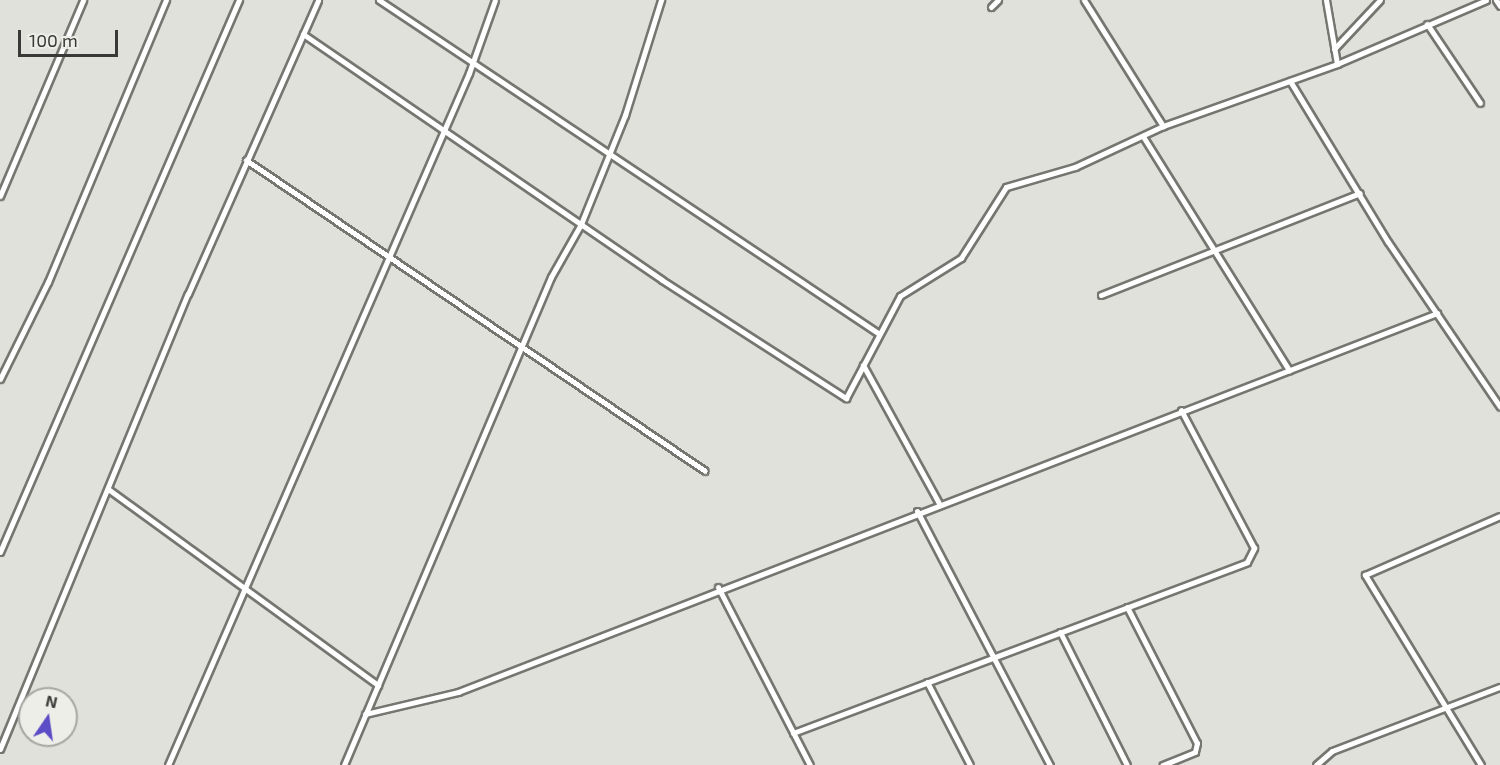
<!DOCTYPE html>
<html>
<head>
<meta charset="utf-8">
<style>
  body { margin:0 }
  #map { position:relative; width:1500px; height:765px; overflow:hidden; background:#e1e1dc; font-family:"Exo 2",sans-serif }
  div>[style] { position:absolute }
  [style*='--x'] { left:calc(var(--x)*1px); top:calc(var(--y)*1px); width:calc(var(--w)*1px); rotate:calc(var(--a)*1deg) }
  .roads { filter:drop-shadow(2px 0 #767671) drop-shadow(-2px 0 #767671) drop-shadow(0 2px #767671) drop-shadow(0 -2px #767671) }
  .minor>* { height:5px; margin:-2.5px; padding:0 2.5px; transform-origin:2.5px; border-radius:2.5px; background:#fff }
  span { translate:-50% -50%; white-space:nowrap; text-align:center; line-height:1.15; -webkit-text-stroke:6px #eeeee9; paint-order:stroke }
  .north { position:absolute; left:18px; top:687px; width:60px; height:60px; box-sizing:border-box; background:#eeeee9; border:2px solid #a6a6a2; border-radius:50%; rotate:13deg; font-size:16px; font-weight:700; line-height:24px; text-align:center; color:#393937 }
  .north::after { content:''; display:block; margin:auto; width:21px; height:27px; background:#5c4dc6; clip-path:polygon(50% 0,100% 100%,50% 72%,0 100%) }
  .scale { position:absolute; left:18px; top:30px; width:100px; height:27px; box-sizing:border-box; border:3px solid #393937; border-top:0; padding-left:8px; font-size:18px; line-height:21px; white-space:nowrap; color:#393937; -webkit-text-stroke:4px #eeeee9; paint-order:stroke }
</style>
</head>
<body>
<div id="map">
  <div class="roads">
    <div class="minor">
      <i style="--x:379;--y:0;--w:600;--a:33.72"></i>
      <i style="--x:1084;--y:0;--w:149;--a:57.9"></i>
      <i style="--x:1326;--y:0;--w:65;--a:80.2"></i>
      <i style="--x:1496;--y:0;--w:7;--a:56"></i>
      <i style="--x:991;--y:7;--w:10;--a:-45"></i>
      <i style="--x:1427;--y:24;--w:95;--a:56.1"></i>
      <i style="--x:303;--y:34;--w:435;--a:34.4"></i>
      <i style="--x:662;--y:280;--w:219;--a:32.7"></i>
      <i style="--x:846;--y:398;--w:115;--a:-62.1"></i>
      <i style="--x:900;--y:296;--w:72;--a:-31.9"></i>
      <i style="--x:961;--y:258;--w:84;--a:-57.6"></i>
      <i style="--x:1006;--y:187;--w:72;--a:-16.2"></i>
      <i style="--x:1075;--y:167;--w:97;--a:-25"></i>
      <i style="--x:1163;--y:126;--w:185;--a:-19.6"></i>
      <i style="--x:1337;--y:64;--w:162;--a:-23.2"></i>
      <i style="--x:1334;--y:49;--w:67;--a:-46.8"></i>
      <i style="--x:1290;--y:81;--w:188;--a:58.7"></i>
      <i style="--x:1388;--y:242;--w:199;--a:55.8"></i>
      <i style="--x:1144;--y:138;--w:274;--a:58"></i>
      <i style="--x:246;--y:160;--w:554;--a:34.12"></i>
      <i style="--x:0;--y:196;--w:213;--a:-67"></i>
      <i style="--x:1101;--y:295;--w:278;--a:-21.5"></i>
      <i style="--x:863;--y:365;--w:158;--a:61.2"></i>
      <i style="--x:0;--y:379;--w:108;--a:-63.7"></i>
      <i style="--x:48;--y:282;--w:306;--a:-67.3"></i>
      <i style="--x:108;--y:489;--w:334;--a:36"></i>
      <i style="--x:917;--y:511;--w:287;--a:62.4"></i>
      <i style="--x:0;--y:552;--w:602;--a:-66.59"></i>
      <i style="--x:718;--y:587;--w:200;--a:62.7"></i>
      <i style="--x:1127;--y:607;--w:153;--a:62.8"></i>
      <i style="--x:1197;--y:743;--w:9;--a:103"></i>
      <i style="--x:1195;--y:752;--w:35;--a:158"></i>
      <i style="--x:1060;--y:632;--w:149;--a:63.3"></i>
      <i style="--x:927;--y:682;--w:93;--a:62.6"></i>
      <i style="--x:365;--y:714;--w:96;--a:-13.3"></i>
      <i style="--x:458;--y:692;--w:1050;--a:-21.16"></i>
      <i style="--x:793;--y:733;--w:485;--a:-20.6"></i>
      <i style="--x:1247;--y:562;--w:16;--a:-63"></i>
      <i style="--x:1254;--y:548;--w:156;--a:-117.9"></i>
      <i style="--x:0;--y:749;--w:492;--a:-67.6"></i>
      <i style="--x:188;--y:294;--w:321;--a:-66.1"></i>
      <i style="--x:168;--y:765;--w:755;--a:-66.49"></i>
      <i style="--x:469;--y:73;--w:77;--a:-70.4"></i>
      <i style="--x:344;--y:765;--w:530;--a:-67.01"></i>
      <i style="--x:551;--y:277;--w:61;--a:-60.5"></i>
      <i style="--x:581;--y:224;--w:118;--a:-68"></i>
      <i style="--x:625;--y:115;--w:121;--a:-72.6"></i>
      <i style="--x:1316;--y:765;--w:21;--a:-41"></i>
      <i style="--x:1332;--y:751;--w:180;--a:-20.9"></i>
      <i style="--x:1481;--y:765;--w:223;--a:-121.4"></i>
      <i style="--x:1365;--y:575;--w:147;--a:-23.6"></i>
    </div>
  </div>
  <div class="north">N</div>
  <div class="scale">100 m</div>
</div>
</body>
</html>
